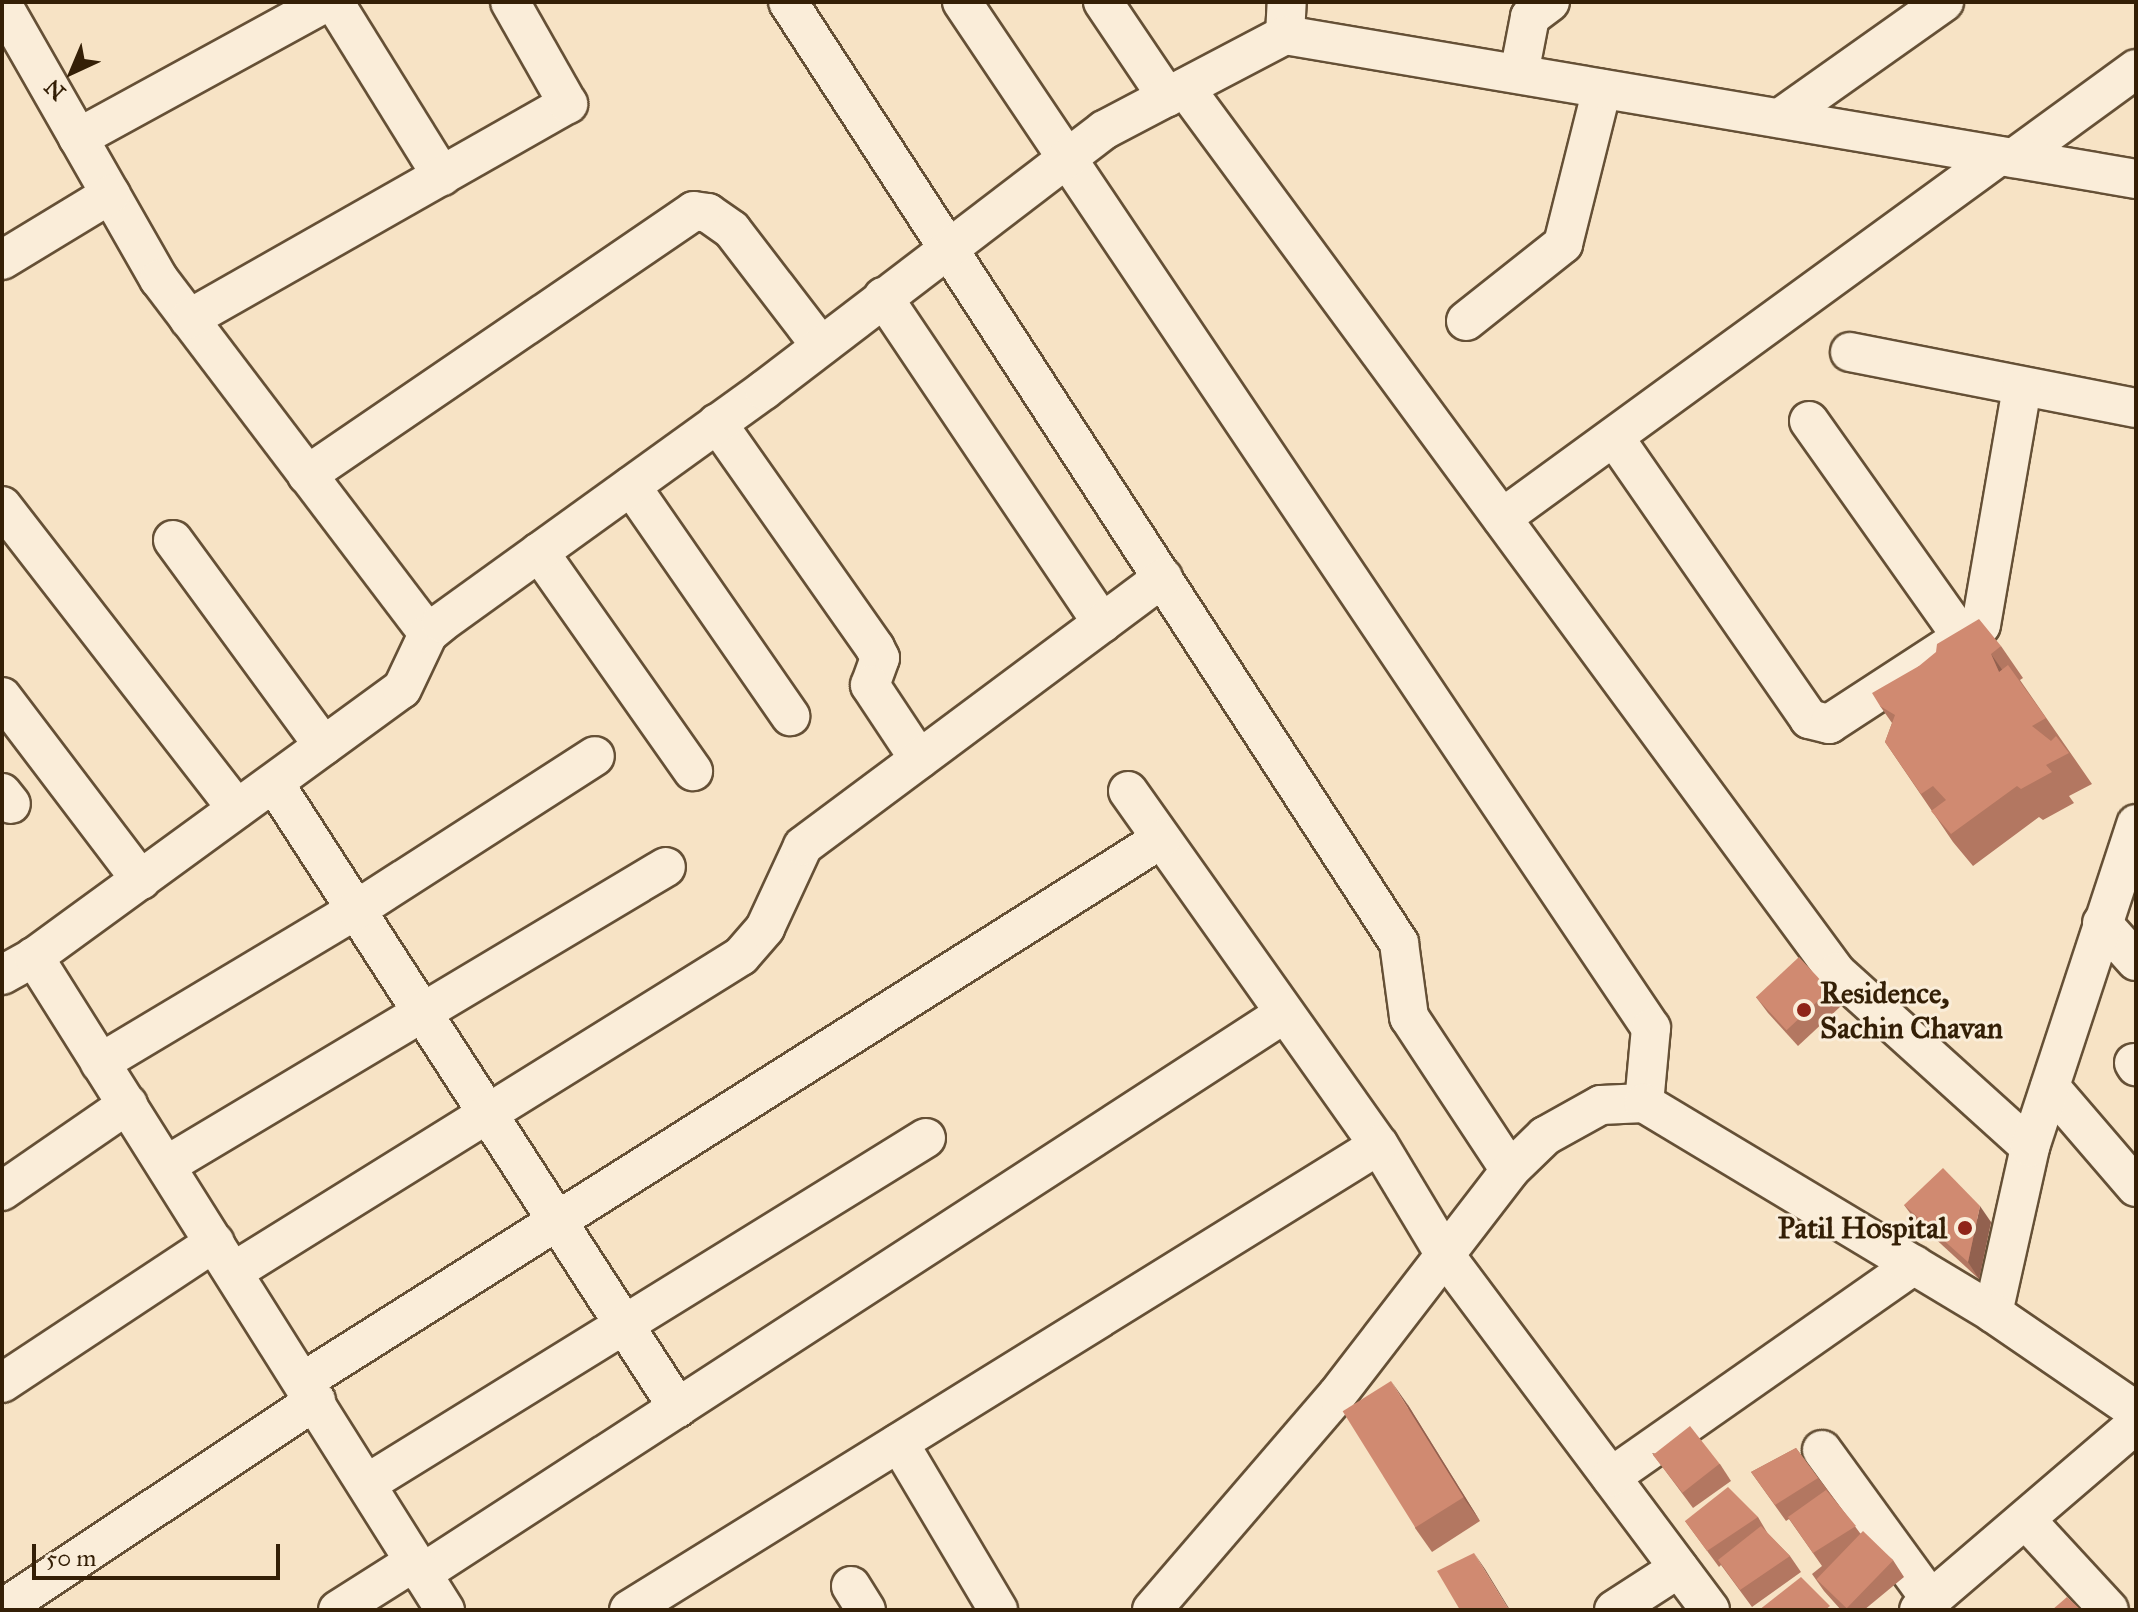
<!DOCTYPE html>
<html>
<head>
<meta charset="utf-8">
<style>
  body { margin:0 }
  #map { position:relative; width:2138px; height:1612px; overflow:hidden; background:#f7e3c5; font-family:"IM FELL Great Primer",serif }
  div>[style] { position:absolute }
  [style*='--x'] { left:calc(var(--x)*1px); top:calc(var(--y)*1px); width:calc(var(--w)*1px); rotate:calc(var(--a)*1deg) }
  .roads { filter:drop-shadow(2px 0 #655036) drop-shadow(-2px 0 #655036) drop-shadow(0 2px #655036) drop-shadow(0 -2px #655036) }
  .minor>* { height:38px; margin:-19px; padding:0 19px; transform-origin:19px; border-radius:19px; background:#faedd9 }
  .wall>* { inset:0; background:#b37761 }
  .shaded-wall>* { inset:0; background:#92614f }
  .building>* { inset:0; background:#d08a71; transform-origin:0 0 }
  .dots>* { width:22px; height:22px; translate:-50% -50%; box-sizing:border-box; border:4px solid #faedd9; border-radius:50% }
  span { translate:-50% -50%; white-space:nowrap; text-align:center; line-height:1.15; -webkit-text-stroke:6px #faedd9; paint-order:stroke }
  .poi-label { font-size:30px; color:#341f06; font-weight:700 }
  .left { translate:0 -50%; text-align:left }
  .right { translate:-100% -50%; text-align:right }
  .frame { position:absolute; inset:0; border:4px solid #341f06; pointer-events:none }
  .north { position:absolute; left:32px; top:32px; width:80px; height:80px; -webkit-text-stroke:6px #faedd9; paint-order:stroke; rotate:224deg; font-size:22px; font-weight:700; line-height:32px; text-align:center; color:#341f06 }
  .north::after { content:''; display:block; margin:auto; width:28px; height:36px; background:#341f06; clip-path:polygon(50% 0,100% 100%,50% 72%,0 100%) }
  .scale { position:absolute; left:32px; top:1544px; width:248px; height:36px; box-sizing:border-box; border:4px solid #341f06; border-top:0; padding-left:10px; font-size:24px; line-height:28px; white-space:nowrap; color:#341f06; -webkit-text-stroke:6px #faedd9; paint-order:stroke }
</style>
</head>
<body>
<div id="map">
  <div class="roads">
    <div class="minor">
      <i style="--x:334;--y:2;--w:205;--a:58.2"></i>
      <i style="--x:788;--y:2;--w:1122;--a:57"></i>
      <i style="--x:1399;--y:943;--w:75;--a:82.3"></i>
      <i style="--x:1409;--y:1017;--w:183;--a:56.6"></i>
      <i style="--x:962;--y:2;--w:1236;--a:56.12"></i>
      <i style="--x:1651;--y:1028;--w:75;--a:95.3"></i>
      <i style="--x:1103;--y:2;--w:115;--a:56"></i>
      <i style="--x:2;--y:4;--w:317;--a:60.3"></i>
      <i style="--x:159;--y:279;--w:445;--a:52.8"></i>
      <i style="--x:1285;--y:35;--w:33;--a:-87"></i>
      <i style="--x:1519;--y:74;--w:58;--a:-79.1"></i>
      <i style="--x:1530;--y:17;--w:25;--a:-37"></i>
      <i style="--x:1185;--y:88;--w:1098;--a:53.63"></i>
      <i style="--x:1836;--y:972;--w:261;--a:42.1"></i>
      <i style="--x:1780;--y:118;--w:201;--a:-35.3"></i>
      <i style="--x:78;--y:138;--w:283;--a:-28.7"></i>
      <i style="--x:2014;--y:158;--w:151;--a:-36.1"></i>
      <i style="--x:2;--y:260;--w:127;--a:-31.2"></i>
      <i style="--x:883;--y:297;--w:393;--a:56.1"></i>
      <i style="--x:189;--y:319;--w:436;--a:-29.6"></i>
      <i style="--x:568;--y:104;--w:117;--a:-119.6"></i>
      <i style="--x:1466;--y:321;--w:124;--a:-38.4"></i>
      <i style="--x:1563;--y:244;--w:160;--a:-75.9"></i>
      <i style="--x:1850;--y:352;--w:291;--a:11.1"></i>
      <i style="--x:1809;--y:421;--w:265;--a:54.7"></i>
      <i style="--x:717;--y:423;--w:275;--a:54.9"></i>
      <i style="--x:875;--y:648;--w:11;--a:63"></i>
      <i style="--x:880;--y:658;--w:29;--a:110"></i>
      <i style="--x:870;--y:685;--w:89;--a:56.5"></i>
      <i style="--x:1614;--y:437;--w:343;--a:55.3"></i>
      <i style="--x:1809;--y:719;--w:21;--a:14"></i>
      <i style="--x:1829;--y:724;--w:181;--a:-33.1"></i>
      <i style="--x:1981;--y:625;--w:241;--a:-80.2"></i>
      <i style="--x:307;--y:475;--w:468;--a:-34.3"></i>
      <i style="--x:694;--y:211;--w:14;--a:8"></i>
      <i style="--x:708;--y:213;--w:29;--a:35"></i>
      <i style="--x:732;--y:230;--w:146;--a:52.5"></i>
      <i style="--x:631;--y:486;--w:280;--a:55.3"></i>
      <i style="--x:2;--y:506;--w:383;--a:52.2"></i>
      <i style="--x:1502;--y:518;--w:615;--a:-36.07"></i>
      <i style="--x:173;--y:540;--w:255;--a:53.8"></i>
      <i style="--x:539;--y:552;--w:268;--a:54.9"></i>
      <i style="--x:2;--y:697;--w:230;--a:52.8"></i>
      <i style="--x:274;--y:783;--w:744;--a:57.12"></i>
      <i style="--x:1128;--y:791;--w:434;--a:54.7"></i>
      <i style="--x:1379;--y:1145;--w:132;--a:59"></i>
      <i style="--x:1447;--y:1258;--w:439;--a:53.2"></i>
      <i style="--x:2;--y:793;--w:14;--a:51"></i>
      <i style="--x:2102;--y:923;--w:51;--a:48.2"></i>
      <i style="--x:2;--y:975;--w:37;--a:-29"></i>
      <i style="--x:100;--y:1063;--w:298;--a:-30.9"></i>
      <i style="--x:356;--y:910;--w:284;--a:-32.8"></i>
      <i style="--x:2134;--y:1063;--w:4;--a:56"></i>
      <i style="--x:2050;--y:1087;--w:132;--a:49.3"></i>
      <i style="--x:167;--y:1165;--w:581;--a:-30.85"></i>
      <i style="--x:2;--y:1191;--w:153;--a:-34.6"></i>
      <i style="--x:233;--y:1272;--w:598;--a:-31.88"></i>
      <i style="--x:741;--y:956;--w:37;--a:-49"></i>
      <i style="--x:765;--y:928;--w:90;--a:-65.1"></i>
      <i style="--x:803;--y:846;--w:449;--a:-36.7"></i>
      <i style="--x:1993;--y:1313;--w:170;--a:-77.4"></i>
      <i style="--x:2030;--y:1147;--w:340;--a:-71.8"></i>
      <i style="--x:304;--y:1381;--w:1014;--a:-32.31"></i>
      <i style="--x:2;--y:1383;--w:255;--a:-33.5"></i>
      <i style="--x:899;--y:1443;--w:194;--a:59.3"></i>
      <i style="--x:1822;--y:1450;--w:185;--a:54"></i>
      <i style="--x:1611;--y:1477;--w:370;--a:-35"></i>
      <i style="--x:368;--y:1483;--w:656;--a:-31.73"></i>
      <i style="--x:2026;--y:1520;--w:122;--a:47.3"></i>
      <i style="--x:421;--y:1574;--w:1027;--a:-32.99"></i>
      <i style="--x:851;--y:1586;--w:28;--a:58"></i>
      <i style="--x:2;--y:1609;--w:377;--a:-33.6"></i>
      <i style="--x:338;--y:1610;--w:90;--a:-32.3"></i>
      <i style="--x:445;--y:1610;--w:772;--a:-122.19"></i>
      <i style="--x:34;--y:957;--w:455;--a:-36.1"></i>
      <i style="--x:402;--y:689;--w:61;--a:-64.7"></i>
      <i style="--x:428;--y:634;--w:17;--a:-40"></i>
      <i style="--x:441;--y:623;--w:398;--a:-35.8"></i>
      <i style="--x:764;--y:390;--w:428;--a:-37.4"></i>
      <i style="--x:1104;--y:130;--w:204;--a:-27.7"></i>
      <i style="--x:1285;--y:35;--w:863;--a:9.6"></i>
      <i style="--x:629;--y:1610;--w:882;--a:-31.8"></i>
      <i style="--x:1152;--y:1610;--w:284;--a:-49.3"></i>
      <i style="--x:1337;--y:1395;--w:284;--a:-52.4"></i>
      <i style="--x:1510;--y:1170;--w:49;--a:-44.2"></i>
      <i style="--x:1545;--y:1136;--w:64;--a:-29"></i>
      <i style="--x:1601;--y:1105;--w:43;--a:-2.7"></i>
      <i style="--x:1644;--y:1103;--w:407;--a:31"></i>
      <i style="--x:1993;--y:1313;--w:173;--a:34.4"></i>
      <i style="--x:1614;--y:1610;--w:77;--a:-32.9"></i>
      <i style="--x:1919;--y:1610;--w:286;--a:-40.6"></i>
    </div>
  </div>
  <div class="wall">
    <i style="clip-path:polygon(2001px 646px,2023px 678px,2020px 680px,2092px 784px,2069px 796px,2074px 803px,2043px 820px,2039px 817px,1973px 866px,1953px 842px,1885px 742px,1892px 723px,1880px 706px,1919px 666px)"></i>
    <i style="clip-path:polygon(1830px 990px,1841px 1006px,1798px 1046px,1768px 1013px,1756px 997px)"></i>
    <i style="clip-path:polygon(1904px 1205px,1991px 1222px,1979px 1279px,1916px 1221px)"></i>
    <i style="clip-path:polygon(1408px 1405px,1480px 1521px,1432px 1552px,1415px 1528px)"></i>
    <i style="clip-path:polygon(1796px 1448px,1860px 1533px,1893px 1560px,1904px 1577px,1864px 1610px,1841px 1610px,1824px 1591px,1812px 1574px,1822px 1566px,1789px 1519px,1786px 1521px,1751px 1472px)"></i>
    <i style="clip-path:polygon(1652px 1453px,1720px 1464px,1731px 1481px,1693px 1508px)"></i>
    <i style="clip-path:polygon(1758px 1517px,1768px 1534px,1790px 1556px,1801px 1572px,1752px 1607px,1721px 1565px,1719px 1567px,1685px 1521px)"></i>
  </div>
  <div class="shaded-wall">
    <i style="clip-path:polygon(1991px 654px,2013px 685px,1999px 672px)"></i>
    <i style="clip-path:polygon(1980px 1206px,1991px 1222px,1979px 1279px,1968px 1262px)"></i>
    <i style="clip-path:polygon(1391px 1381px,1408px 1405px,1480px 1521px,1463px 1497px)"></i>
    <i style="clip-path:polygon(1474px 1553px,1485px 1569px,1510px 1610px,1509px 1610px)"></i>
  </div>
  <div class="building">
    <i style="clip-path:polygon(1979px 619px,2001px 646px,1991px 654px,1999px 672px,2008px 665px,2046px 718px,2032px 726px,2051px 741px,2056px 736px,2069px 753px,2046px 765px,2052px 772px,2021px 789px,2017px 786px,1951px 834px,1931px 811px,1946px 800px,1933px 786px,1921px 794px,1885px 742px,1895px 715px,1880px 706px,1872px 693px,1919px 666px,1936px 652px,1937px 644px)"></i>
    <i style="left:1799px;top:957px;width:45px;height:59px;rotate:47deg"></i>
    <i style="clip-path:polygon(1943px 1168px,1980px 1206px,1968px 1262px,1904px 1205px)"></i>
    <i style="left:1391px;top:1381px;width:137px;height:57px;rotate:58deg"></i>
    <i style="left:1690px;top:1426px;width:48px;height:47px;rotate:52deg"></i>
    <i style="clip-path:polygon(1796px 1448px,1818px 1478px,1775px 1505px,1751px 1472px)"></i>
    <i style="clip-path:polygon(1728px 1487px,1758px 1517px,1707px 1551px,1685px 1521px)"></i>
    <i style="clip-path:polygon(1826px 1490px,1856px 1526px,1813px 1553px,1788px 1517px)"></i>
    <i style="clip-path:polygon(1761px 1526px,1790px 1556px,1740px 1590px,1718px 1560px)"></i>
    <i style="left:1863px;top:1531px;width:42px;height:67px;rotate:44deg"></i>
    <i style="clip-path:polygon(1474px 1553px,1509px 1610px,1460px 1610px,1437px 1571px)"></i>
    <i style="clip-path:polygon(1801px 1577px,1830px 1606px,1825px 1610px,1759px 1610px)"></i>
    <i style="clip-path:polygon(2067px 1597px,2081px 1610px,2052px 1610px)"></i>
  </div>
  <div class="dots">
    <i style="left:1804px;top:1010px;background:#8f2418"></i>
    <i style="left:1965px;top:1228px;background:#8f2418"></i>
  </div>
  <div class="poi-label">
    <span class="left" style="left:1820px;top:1010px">Residence,<br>Sachin Chavan</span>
    <span class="right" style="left:1947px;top:1228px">Patil Hospital</span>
  </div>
  <div class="frame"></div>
  <div class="north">N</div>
  <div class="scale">50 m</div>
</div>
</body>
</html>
